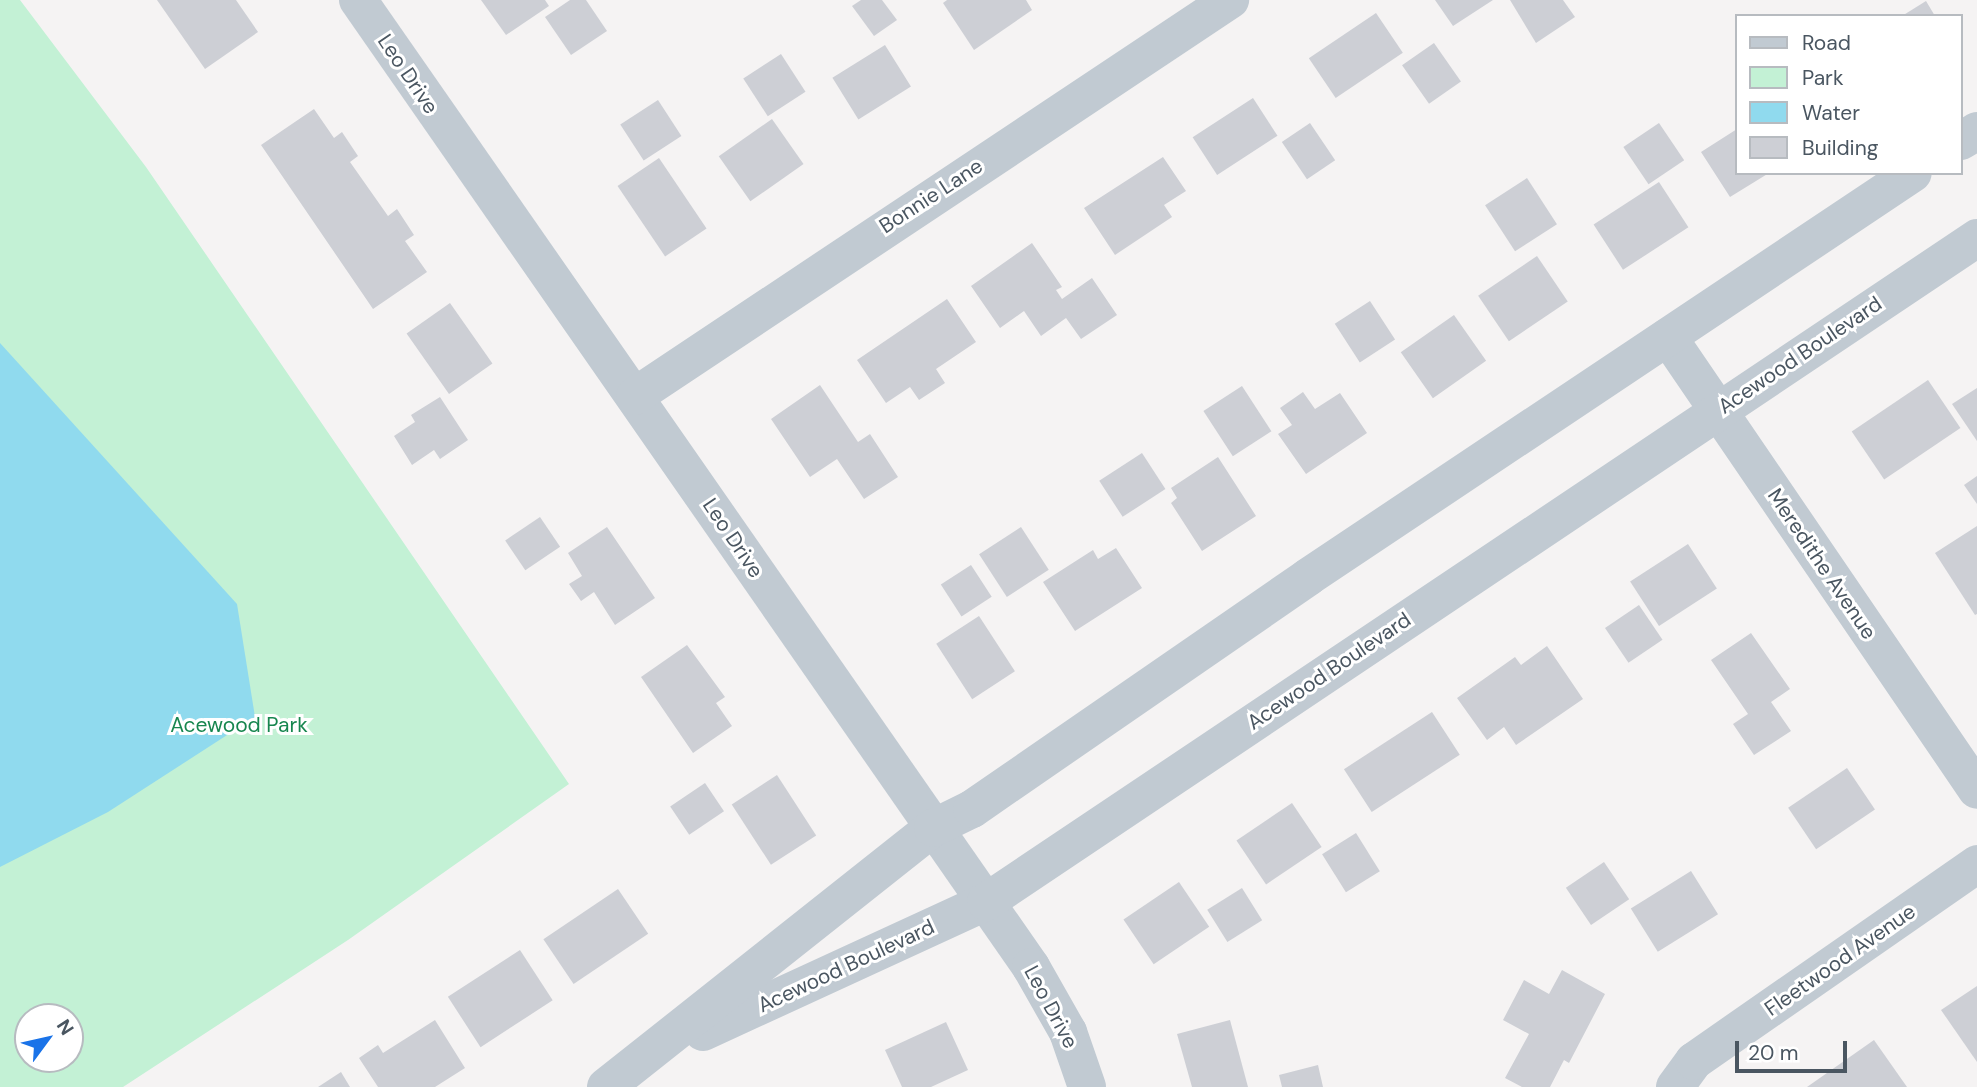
<!DOCTYPE html>
<html>
<head>
<meta charset="utf-8">
<style>
  body { margin:0 }
  #map { position:relative; width:1977px; height:1087px; overflow:hidden; background:#f5f3f3; font-family:"DM Sans",sans-serif }
  div>[style] { position:absolute }
  [style*='--x'] { left:calc(var(--x)*1px); top:calc(var(--y)*1px); width:calc(var(--w)*1px); rotate:calc(var(--a)*1deg) }
  .green>* { inset:0; background:#c3f1d5 }
  .water>* { inset:0; background:#90daee }
  .building>* { inset:0; background:#cdcfd5; transform-origin:0 0 }
  .minor>* { height:38px; margin:-19px; padding:0 19px; transform-origin:19px; border-radius:19px; background:#c1cad2 }
  span { translate:-50% -50%; white-space:nowrap; text-align:center; line-height:1.15; -webkit-text-stroke:6px #fff; paint-order:stroke }
  .street-label { font-size:21px; color:#4a5661 }
  .park-label { font-size:21px; color:#17864f }
  .legend { position:absolute; left:1735px; top:14px; width:228px; height:161px; box-sizing:border-box; background:#fff; border:2px solid #b7bbc0; margin:0; padding:9px 12px; list-style:none; font-size:21px; color:#4a5661 }
  .legend li { display:flex; align-items:center; gap:14px; height:35px }
  .legend b { width:35px; border:2px solid #b7bbc0 }
  .north { position:absolute; left:14px; top:1003px; width:70px; height:70px; box-sizing:border-box; background:#fff; border:2px solid #b7bbc0; border-radius:50%; rotate:57deg; font-size:19px; font-weight:700; line-height:28px; text-align:center; color:#4a5661 }
  .north::after { content:''; display:block; margin:auto; width:24px; height:32px; background:#1a73e8; clip-path:polygon(50% 0,100% 100%,50% 72%,0 100%) }
  .scale { position:absolute; left:1735px; top:1041px; width:112px; height:32px; box-sizing:border-box; border:4px solid #4a5661; border-top:0; padding-left:9px; font-size:21px; line-height:24px; white-space:nowrap; color:#4a5661; -webkit-text-stroke:5px #fff; paint-order:stroke }
</style>
</head>
<body>
<div id="map">
  <div class="green">
    <i style="clip-path:polygon(evenodd,0 0,20px 0,146px 167px,569px 784px,348px 940px,123px 1087px,0 1087px,0 0,28px 1017px,70px 1017px,70px 1059px,28px 1059px,28px 1017px)"></i>
  </div>
  <div class="water">
    <i style="clip-path:polygon(0 343px,237px 604px,255px 717px,108px 812px,0 867px)"></i>
  </div>
  <div class="building">
    <i style="clip-path:polygon(157px 0,236px 0,258px 32px,205px 69px)"></i>
    <i style="clip-path:polygon(481px 0,545px 0,549px 6px,506px 35px)"></i>
    <i style="clip-path:polygon(570px 0,586px 0,607px 31px,571px 55px,545px 17px)"></i>
    <i style="clip-path:polygon(861px 0,882px 0,897px 20px,874px 36px,852px 6px)"></i>
    <i style="clip-path:polygon(947px 0,1026px 0,1032px 10px,974px 50px,943px 3px)"></i>
    <i style="clip-path:polygon(1435px 0,1493px 0,1453px 26px)"></i>
    <i style="clip-path:polygon(1510px 0,1563px 0,1575px 17px,1536px 43px)"></i>
    <i style="clip-path:polygon(1926px 1px,1935px 16px,1902px 16px)"></i>
    <i style="left:1376px;top:13px;width:48px;height:81px;rotate:56deg"></i>
    <i style="left:1434px;top:43px;width:47px;height:39px;rotate:55deg"></i>
    <i style="left:885px;top:45px;width:49px;height:62px;rotate:58deg"></i>
    <i style="left:781px;top:54px;width:45px;height:45px;rotate:57deg"></i>
    <i style="left:1253px;top:98px;width:45px;height:72px;rotate:57deg"></i>
    <i style="left:658px;top:100px;width:43px;height:45px;rotate:57deg"></i>
    <i style="clip-path:polygon(314px 109px,334px 138px,342px 132px,358px 156px,350px 162px,388px 216px,397px 209px,414px 235px,405px 241px,427px 272px,373px 309px,261px 145px)"></i>
    <i style="left:772px;top:119px;width:55px;height:65px;rotate:55deg"></i>
    <i style="left:1310px;top:123px;width:45px;height:34px;rotate:56deg"></i>
    <i style="left:1659px;top:123px;width:45px;height:43px;rotate:56deg"></i>
    <i style="clip-path:polygon(1737px 129px,1737px 173px,1769px 173px,1730px 197px,1701px 152px)"></i>
    <i style="clip-path:polygon(1163px 157px,1186px 191px,1164px 205px,1172px 217px,1115px 255px,1084px 208px)"></i>
    <i style="left:659px;top:158px;width:85px;height:50px;rotate:56deg"></i>
    <i style="left:1527px;top:178px;width:55px;height:50px;rotate:57deg"></i>
    <i style="left:1659px;top:182px;width:54px;height:78px;rotate:57deg"></i>
    <i style="clip-path:polygon(1032px 243px,1062px 287px,1056px 290px,1062px 299px,1092px 278px,1117px 315px,1081px 339px,1066px 318px,1041px 336px,1024px 311px,1000px 328px,971px 286px)"></i>
    <i style="left:1537px;top:256px;width:55px;height:71px;rotate:56deg"></i>
    <i style="clip-path:polygon(947px 299px,976px 342px,936px 369px,945px 383px,919px 400px,910px 387px,886px 403px,857px 360px)"></i>
    <i style="left:1370px;top:301px;width:46px;height:42px;rotate:57deg"></i>
    <i style="left:450px;top:303px;width:74px;height:53px;rotate:55deg"></i>
    <i style="left:1454px;top:315px;width:56px;height:65px;rotate:55deg"></i>
    <i style="left:1928px;top:380px;width:58px;height:92px;rotate:56deg"></i>
    <i style="clip-path:polygon(820px 385px,858px 442px,870px 434px,898px 477px,864px 499px,837px 459px,810px 477px,771px 419px)"></i>
    <i style="left:1242px;top:386px;width:54px;height:46px;rotate:57deg"></i>
    <i style="clip-path:polygon(1977px 388px,1977px 441px,1952px 404px)"></i>
    <i style="clip-path:polygon(1303px 392px,1315px 409px,1340px 393px,1367px 433px,1306px 474px,1278px 434px,1292px 425px,1280px 408px)"></i>
    <i style="clip-path:polygon(440px 397px,468px 440px,440px 459px,434px 450px,412px 465px,394px 436px,415px 422px,411px 415px)"></i>
    <i style="left:1142px;top:453px;width:43px;height:51px;rotate:57deg"></i>
    <i style="clip-path:polygon(1218px 457px,1256px 516px,1202px 551px,1171px 503px,1177px 498px,1171px 488px)"></i>
    <i style="clip-path:polygon(1977px 476px,1977px 504px,1964px 485px)"></i>
    <i style="left:540px;top:517px;width:36px;height:42px;rotate:56deg"></i>
    <i style="clip-path:polygon(1977px 526px,1977px 614px,1975px 615px,1935px 553px)"></i>
    <i style="clip-path:polygon(607px 527px,655px 598px,615px 625px,594px 592px,581px 601px,569px 584px,582px 576px,568px 553px)"></i>
    <i style="left:1021px;top:527px;width:51px;height:50px;rotate:57deg"></i>
    <i style="left:1688px;top:544px;width:53px;height:69px;rotate:57deg"></i>
    <i style="clip-path:polygon(1116px 548px,1142px 588px,1075px 631px,1043px 582px,1093px 550px,1098px 559px)"></i>
    <i style="left:971px;top:565px;width:38px;height:36px;rotate:57deg"></i>
    <i style="left:1639px;top:605px;width:42px;height:41px;rotate:56deg"></i>
    <i style="left:979px;top:616px;width:66px;height:51px;rotate:57deg"></i>
    <i style="clip-path:polygon(1751px 633px,1790px 689px,1771px 702px,1791px 731px,1754px 755px,1733px 724px,1748px 714px,1711px 660px)"></i>
    <i style="clip-path:polygon(687px 645px,725px 697px,716px 703px,732px 726px,693px 753px,641px 677px)"></i>
    <i style="clip-path:polygon(1547px 646px,1583px 699px,1516px 745px,1504px 727px,1487px 740px,1457px 698px,1515px 657px,1521px 665px)"></i>
    <i style="left:1432px;top:712px;width:51px;height:105px;rotate:57deg"></i>
    <i style="left:1847px;top:768px;width:50px;height:71px;rotate:56deg"></i>
    <i style="left:777px;top:775px;width:72px;height:54px;rotate:57deg"></i>
    <i style="left:705px;top:783px;width:34px;height:42px;rotate:56deg"></i>
    <i style="left:1292px;top:803px;width:53px;height:67px;rotate:56deg"></i>
    <i style="left:1356px;top:833px;width:45px;height:40px;rotate:58deg"></i>
    <i style="left:1604px;top:862px;width:45px;height:46px;rotate:56deg"></i>
    <i style="left:1691px;top:871px;width:51px;height:71px;rotate:58deg"></i>
    <i style="left:1179px;top:882px;width:54px;height:67px;rotate:56deg"></i>
    <i style="left:1242px;top:888px;width:38px;height:41px;rotate:58deg"></i>
    <i style="left:618px;top:889px;width:54px;height:90px;rotate:56deg"></i>
    <i style="left:520px;top:950px;width:60px;height:86px;rotate:57deg"></i>
    <i style="clip-path:polygon(1562px 970px,1605px 994px,1569px 1063px,1564px 1060px,1550px 1087px,1522px 1087px,1505px 1078px,1529px 1034px,1503px 1020px,1524px 980px,1549px 994px)"></i>
    <i style="clip-path:polygon(1977px 986px,1977px 1062px,1941px 1010px)"></i>
    <i style="clip-path:polygon(435px 1020px,465px 1068px,435px 1087px,378px 1087px,359px 1058px,378px 1045px,383px 1053px)"></i>
    <i style="clip-path:polygon(1230px 1020px,1248px 1087px,1192px 1087px,1177px 1034px)"></i>
    <i style="clip-path:polygon(946px 1022px,968px 1070px,931px 1087px,902px 1087px,885px 1050px)"></i>
    <i style="clip-path:polygon(1874px 1040px,1907px 1087px,1807px 1087px)"></i>
    <i style="clip-path:polygon(1318px 1065px,1323px 1087px,1282px 1087px,1279px 1075px)"></i>
    <i style="clip-path:polygon(341px 1072px,350px 1087px,318px 1087px)"></i>
  </div>
  <div class="minor">
    <i style="--x:358;--y:0;--w:1178;--a:55.16"></i>
    <i style="--x:1031;--y:967;--w:75;--a:60.4"></i>
    <i style="--x:1068;--y:1032;--w:58;--a:70.9"></i>
    <i style="--x:1961;--y:141;--w:19;--a:-32"></i>
    <i style="--x:1668;--y:337;--w:548;--a:55.7"></i>
    <i style="--x:635;--y:396;--w:715;--a:-33.65"></i>
    <i style="--x:703;--y:1032;--w:311;--a:-24.7"></i>
    <i style="--x:986;--y:902;--w:1193;--a:-33.82"></i>
    <i style="--x:606;--y:1087;--w:417;--a:-38.4"></i>
    <i style="--x:933;--y:828;--w:43;--a:-26"></i>
    <i style="--x:972;--y:809;--w:408;--a:-34.6"></i>
    <i style="--x:1308;--y:577;--w:727;--a:-33.73"></i>
    <i style="--x:1675;--y:1087;--w:32;--a:-54"></i>
    <i style="--x:1694;--y:1061;--w:345;--a:-34.8"></i>
  </div>
  <div class="street-label">
    <span style="left:408px;top:74px;rotate:56deg">Leo Drive</span>
    <span style="left:931px;top:196px;rotate:-33deg">Bonnie Lane</span>
    <span style="left:1800px;top:355px;rotate:-34deg">Acewood Boulevard</span>
    <span style="left:733px;top:538px;rotate:56deg">Leo Drive</span>
    <span style="left:1822px;top:564px;rotate:56deg">Meredithe Avenue</span>
    <span style="left:1329px;top:671px;rotate:-34deg">Acewood Boulevard</span>
    <span style="left:1840px;top:960px;rotate:-35deg">Fleetwood Avenue</span>
    <span style="left:846px;top:966px;rotate:-25deg">Acewood Boulevard</span>
    <span style="left:1051px;top:1007px;rotate:62deg">Leo Drive</span>
  </div>
  <div class="park-label">
    <span style="left:239px;top:725px">Acewood Park</span>
  </div>
  <ul class="legend">
  <li><b style="height:9px;background:#c1cad2"></b>Road</li>
  <li><b style="height:19px;background:#c3f1d5"></b>Park</li>
  <li><b style="height:19px;background:#90daee"></b>Water</li>
  <li><b style="height:19px;background:#cdcfd5"></b>Building</li>
  </ul>
  <div class="north">N</div>
  <div class="scale">20 m</div>
</div>
</body>
</html>
